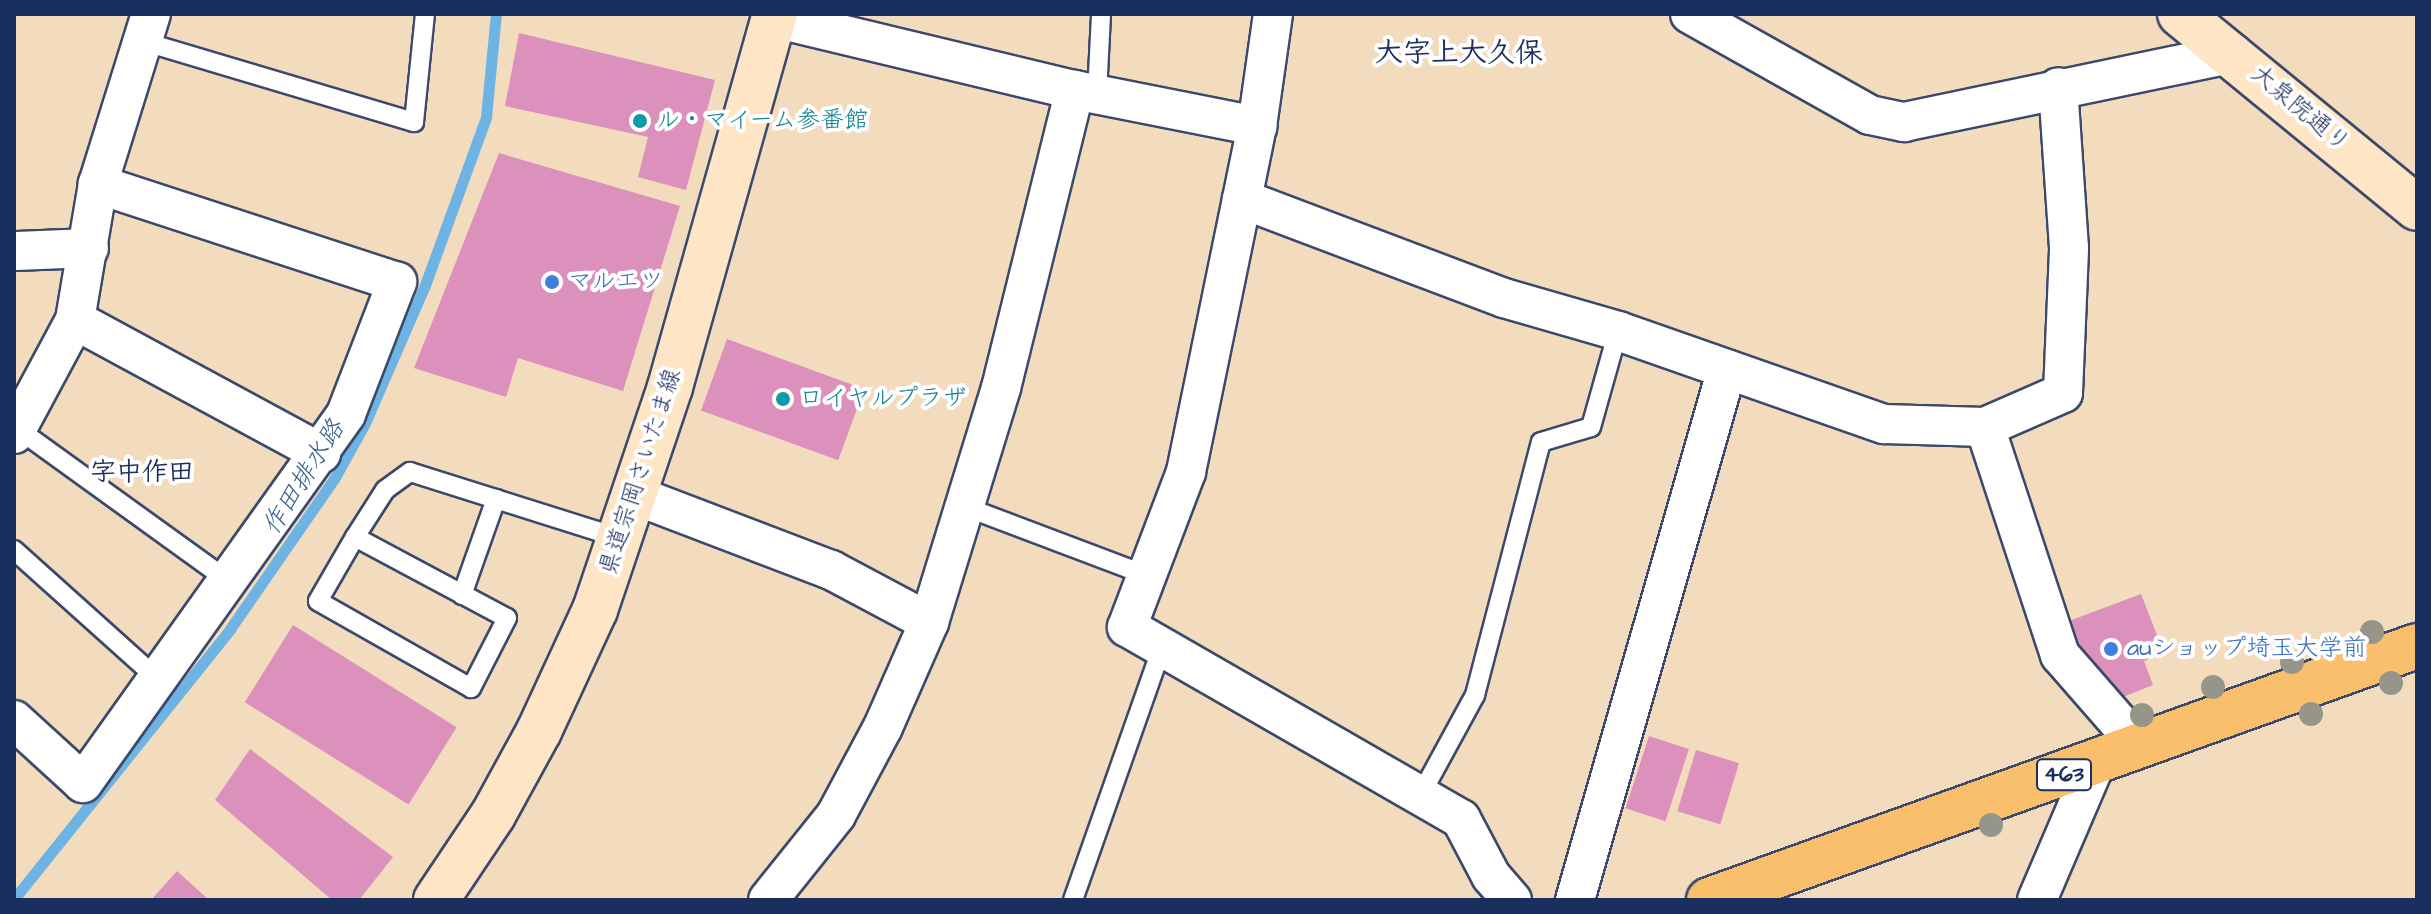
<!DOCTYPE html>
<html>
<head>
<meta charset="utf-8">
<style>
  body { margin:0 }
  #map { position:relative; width:2431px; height:914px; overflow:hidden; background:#f3dbbd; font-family:"Architects Daughter","Klee One",sans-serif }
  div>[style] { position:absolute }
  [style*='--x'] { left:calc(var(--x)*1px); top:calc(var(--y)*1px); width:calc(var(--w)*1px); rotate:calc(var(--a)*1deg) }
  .stream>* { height:11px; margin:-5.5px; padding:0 5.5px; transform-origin:5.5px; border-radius:5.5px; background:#6db4e4 }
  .building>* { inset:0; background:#dc90bc; transform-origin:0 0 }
  .roads { filter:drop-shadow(2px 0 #3b496c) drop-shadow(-2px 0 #3b496c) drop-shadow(0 2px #3b496c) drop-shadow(0 -2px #3b496c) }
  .lane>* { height:18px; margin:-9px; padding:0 9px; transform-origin:9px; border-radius:9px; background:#fff }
  .street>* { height:38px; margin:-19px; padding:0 19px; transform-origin:19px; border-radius:19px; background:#fff }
  .secondary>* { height:44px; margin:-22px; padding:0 22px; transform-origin:22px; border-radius:22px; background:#fde5c5 }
  .highway>* { height:44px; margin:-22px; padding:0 22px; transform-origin:22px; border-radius:22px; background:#f9bf6d }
  .trees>* { width:24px; height:24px; margin:-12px; border-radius:50%; background:#96958a }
  .dots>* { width:22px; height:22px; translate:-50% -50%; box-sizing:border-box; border:4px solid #fff; border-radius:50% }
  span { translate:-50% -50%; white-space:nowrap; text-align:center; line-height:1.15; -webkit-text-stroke:8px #fff; paint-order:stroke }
  .shield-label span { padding:2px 6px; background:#fff; border:2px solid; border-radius:6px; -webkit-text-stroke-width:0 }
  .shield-label { font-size:22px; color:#1b2f5e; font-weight:700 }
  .street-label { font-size:24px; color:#1b2f5e }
  .culture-label { font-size:24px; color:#0d838f }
  .left { translate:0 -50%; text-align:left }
  .shop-label { font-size:24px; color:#366cbe }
  .neighbourhood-label { font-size:26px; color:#1b2f5e; font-weight:700 }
  .water-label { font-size:26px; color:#385e8d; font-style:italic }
  .quarter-label { font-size:28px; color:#1b2f5e; font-weight:700 }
  .frame { position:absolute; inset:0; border:16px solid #1b2f5e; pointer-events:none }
</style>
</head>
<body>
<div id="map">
  <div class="stream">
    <i style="--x:14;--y:899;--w:346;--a:-51.3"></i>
    <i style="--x:230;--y:629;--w:183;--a:-55.3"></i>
    <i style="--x:334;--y:479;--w:64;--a:-61"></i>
    <i style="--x:365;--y:423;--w:150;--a:-66.5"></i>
    <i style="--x:425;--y:285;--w:179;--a:-70"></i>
    <i style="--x:486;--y:117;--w:103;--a:-84.5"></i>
  </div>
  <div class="building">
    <i style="clip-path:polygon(519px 33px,715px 80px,686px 190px,638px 177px,648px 137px,505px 106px)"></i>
    <i style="clip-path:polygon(499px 153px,680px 206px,623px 391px,518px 358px,506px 397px,414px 368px)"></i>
    <i style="left:727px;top:339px;width:146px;height:76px;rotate:20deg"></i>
    <i style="clip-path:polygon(2141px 594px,2164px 653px,2144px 661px,2153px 685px,2113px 701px,2092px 679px,2069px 621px)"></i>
    <i style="left:293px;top:625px;width:193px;height:91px;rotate:32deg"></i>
    <i style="left:1649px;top:736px;width:42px;height:76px;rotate:18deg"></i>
    <i style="clip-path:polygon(250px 749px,393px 857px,359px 900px,332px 900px,215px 800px)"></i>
    <i style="left:1696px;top:750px;width:45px;height:64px;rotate:17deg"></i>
    <i style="clip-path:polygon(177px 871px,209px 900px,151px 900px)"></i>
  </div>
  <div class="roads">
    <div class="lane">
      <i style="--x:142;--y:41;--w:284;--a:16.6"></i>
      <i style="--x:414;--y:122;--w:109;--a:-84.2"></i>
      <i style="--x:1097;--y:94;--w:80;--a:-87.1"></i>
      <i style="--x:18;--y:429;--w:260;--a:35.8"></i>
      <i style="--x:966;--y:507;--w:192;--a:20.7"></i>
      <i style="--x:355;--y:537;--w:172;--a:28.1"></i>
      <i style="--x:507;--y:618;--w:79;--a:117.2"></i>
      <i style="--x:471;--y:688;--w:176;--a:-150.4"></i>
      <i style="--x:318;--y:601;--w:74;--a:-60"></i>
      <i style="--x:355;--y:537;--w:56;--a:-57.4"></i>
      <i style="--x:385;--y:490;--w:31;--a:-36"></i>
      <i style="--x:410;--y:472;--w:219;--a:17.5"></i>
      <i style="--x:14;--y:550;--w:193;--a:41.9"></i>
      <i style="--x:462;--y:595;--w:102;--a:-70.5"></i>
      <i style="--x:1420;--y:796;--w:115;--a:-61.4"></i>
      <i style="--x:1475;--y:695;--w:261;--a:-75.4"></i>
      <i style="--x:1541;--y:442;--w:52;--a:-16.7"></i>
      <i style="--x:1591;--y:427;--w:100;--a:-74.3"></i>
      <i style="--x:1073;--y:900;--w:268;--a:-70.6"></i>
    </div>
    <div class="street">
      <i style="--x:1273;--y:14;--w:113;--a:98.1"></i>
      <i style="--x:1257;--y:126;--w:353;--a:101.6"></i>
      <i style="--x:1186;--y:472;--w:166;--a:110.8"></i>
      <i style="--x:1127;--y:627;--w:385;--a:29.9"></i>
      <i style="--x:1461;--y:819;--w:64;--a:62.2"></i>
      <i style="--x:1491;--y:876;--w:32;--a:49"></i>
      <i style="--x:1690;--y:14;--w:206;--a:29.3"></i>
      <i style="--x:1870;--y:115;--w:35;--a:12"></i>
      <i style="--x:1904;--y:122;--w:336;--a:-11.8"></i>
      <i style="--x:774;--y:18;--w:309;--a:13.5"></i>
      <i style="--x:1075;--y:90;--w:186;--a:11.2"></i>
      <i style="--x:1242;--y:199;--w:280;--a:20.7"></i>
      <i style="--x:1504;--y:298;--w:119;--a:16.1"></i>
      <i style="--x:1618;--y:331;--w:282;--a:19.3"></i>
      <i style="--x:1884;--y:424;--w:101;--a:1.7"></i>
      <i style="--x:1985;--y:427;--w:85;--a:-23.6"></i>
      <i style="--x:2063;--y:393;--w:145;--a:-87.6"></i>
      <i style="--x:2069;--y:248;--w:161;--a:-93.9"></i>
      <i style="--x:14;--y:251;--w:75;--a:-2.3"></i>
      <i style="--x:75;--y:320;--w:280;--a:28.4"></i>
      <i style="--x:1985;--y:427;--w:240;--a:71.8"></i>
      <i style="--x:2060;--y:655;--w:123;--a:48.9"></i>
      <i style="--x:14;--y:434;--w:129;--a:-61.8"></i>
      <i style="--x:75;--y:320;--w:138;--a:-80.4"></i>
      <i style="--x:98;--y:184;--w:178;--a:-72.7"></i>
      <i style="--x:637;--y:496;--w:208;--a:20.9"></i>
      <i style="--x:831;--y:570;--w:111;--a:28"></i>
      <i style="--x:14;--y:720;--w:93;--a:42.4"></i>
      <i style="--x:83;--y:783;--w:453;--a:-54.5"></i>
      <i style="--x:346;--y:414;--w:142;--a:-68.9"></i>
      <i style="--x:397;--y:282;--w:315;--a:-161.9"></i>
      <i style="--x:768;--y:900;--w:109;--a:-51.3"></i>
      <i style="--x:836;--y:815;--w:100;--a:-61.9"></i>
      <i style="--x:883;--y:727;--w:115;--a:-66.3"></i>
      <i style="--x:929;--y:622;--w:245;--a:-72.9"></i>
      <i style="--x:1001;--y:388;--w:307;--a:-76.1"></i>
      <i style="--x:1575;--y:900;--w:552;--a:-74.03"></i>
      <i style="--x:2037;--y:900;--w:147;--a:-66.8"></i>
    </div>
    <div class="secondary">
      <i style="--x:2180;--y:14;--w:306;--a:39.3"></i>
      <i style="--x:436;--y:900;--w:102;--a:-56.2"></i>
      <i style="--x:493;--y:815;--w:96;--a:-61.3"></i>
      <i style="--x:539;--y:731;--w:133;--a:-65.2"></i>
      <i style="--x:595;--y:610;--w:235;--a:-71.4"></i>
      <i style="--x:670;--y:387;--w:387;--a:-74.3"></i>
    </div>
    <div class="highway">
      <i style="--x:1709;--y:900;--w:752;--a:-19.74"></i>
    </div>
  </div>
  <div class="trees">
    <i style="left:2372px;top:632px"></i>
    <i style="left:2292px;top:662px"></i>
    <i style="left:2391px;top:683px"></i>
    <i style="left:2213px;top:687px"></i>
    <i style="left:2311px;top:714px"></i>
    <i style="left:2142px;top:715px"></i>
    <i style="left:1991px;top:825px"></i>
  </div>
  <div class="dots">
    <i style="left:640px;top:121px;background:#0f9aa8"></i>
    <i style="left:552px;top:282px;background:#3f7fe0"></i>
    <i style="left:783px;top:399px;background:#0f9aa8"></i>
    <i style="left:2111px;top:649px;background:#3f7fe0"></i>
  </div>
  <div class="shield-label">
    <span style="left:2064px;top:775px">463</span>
  </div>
  <div class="street-label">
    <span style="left:2300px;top:109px;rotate:40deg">大泉院通り</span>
    <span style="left:641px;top:472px;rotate:-72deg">県道宗岡さいたま線</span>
  </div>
  <div class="culture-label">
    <span class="left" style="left:656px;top:121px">ル・マイーム参番館</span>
    <span class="left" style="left:799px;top:399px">ロイヤルプラザ</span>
  </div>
  <div class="shop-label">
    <span class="left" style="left:568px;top:282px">マルエツ</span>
    <span class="left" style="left:2127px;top:649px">auショップ埼玉大学前</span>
  </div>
  <div class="neighbourhood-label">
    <span style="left:142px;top:473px">字中作田</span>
  </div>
  <div class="water-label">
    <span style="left:304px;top:478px;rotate:-58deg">作田排水路</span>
  </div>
  <div class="quarter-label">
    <span style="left:1459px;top:53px">大字上大久保</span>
  </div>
  <div class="frame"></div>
</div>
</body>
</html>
